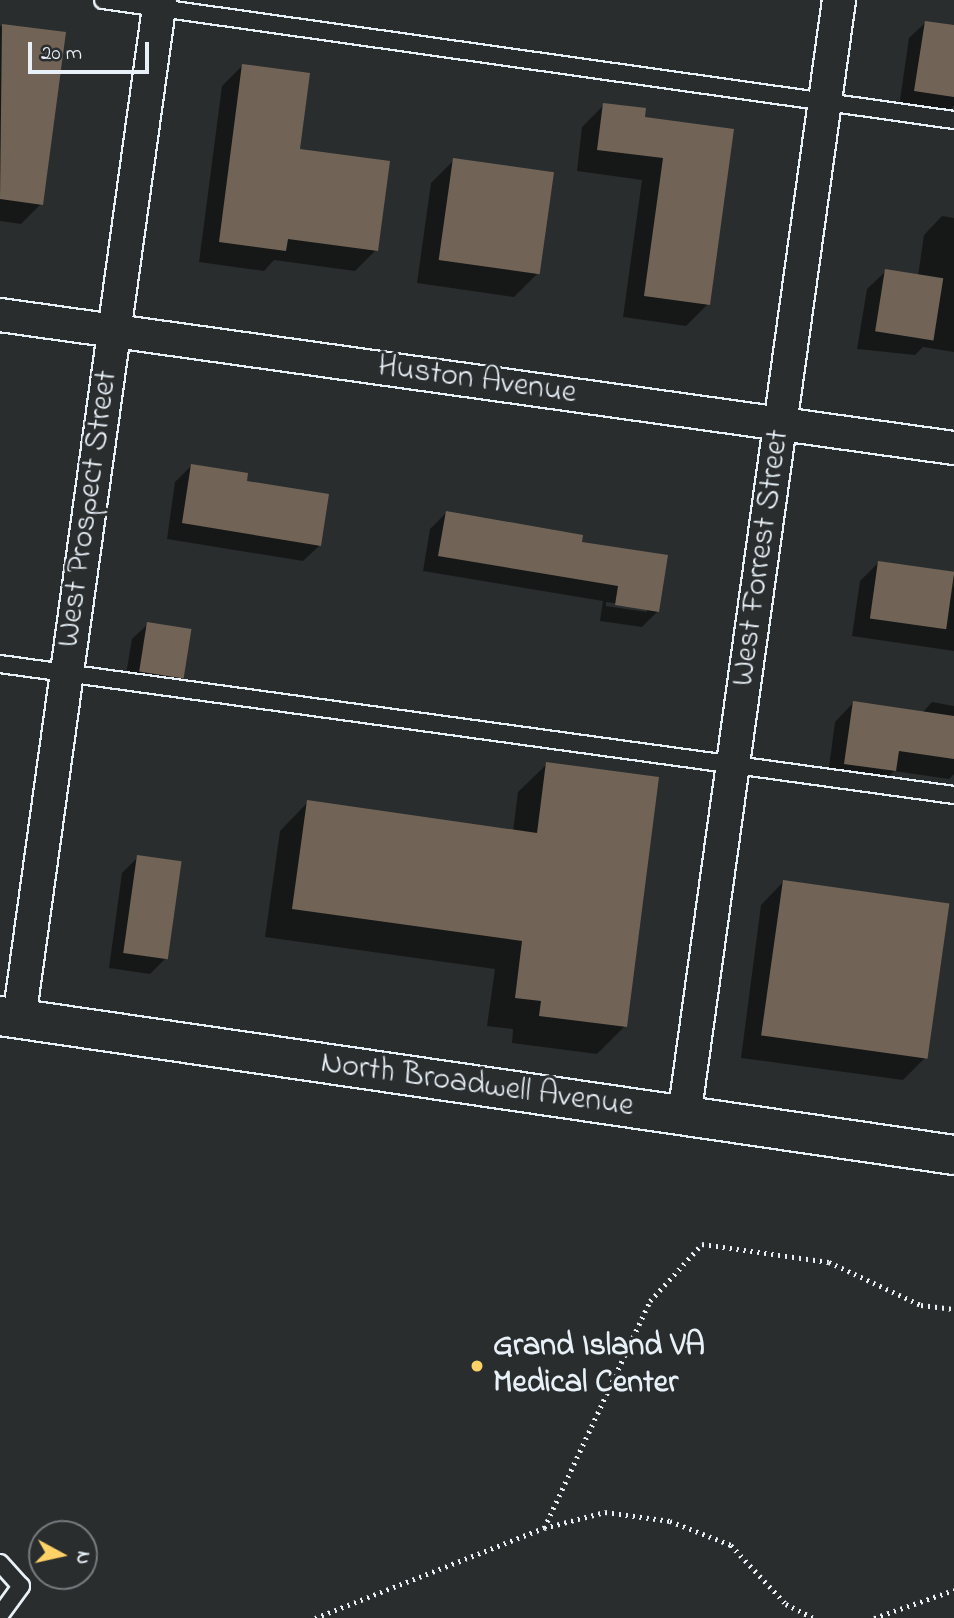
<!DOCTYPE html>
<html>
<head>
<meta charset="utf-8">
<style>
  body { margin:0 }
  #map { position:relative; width:954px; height:1618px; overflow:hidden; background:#2a2d2e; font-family:"Indie Flower",sans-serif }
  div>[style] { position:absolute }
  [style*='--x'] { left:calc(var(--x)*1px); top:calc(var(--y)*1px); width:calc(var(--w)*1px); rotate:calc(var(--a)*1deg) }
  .shadow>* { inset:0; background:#0007 }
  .building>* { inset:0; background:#716457; transform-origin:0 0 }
  .path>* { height:4.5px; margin-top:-2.25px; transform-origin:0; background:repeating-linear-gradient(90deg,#e8f1f8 0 2px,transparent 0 7px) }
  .roads { filter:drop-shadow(2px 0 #e8f1f8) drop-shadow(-2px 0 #e8f1f8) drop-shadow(0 2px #e8f1f8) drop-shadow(0 -2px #e8f1f8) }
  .service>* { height:16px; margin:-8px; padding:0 8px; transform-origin:8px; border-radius:8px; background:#2a2d2e }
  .minor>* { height:32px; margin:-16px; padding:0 16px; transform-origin:16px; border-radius:16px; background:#2a2d2e }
  .secondary>* { height:38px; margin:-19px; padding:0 19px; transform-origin:19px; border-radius:19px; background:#2a2d2e }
  .dots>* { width:19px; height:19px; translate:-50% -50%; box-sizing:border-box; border:4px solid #2a2d2e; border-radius:50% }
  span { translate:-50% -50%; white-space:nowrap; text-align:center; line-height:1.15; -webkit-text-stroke:6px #2a2d2e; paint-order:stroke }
  .street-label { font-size:32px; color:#e8f1f8 }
  .poi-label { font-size:32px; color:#e8f1f8; font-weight:700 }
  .left { translate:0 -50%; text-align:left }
  .north { position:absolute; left:28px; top:1520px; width:70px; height:70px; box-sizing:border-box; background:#2a2d2e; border:2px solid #767b7f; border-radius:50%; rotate:98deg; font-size:19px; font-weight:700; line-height:28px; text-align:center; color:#e8f1f8 }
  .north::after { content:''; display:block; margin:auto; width:24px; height:32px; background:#ffd166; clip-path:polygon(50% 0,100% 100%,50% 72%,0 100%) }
  .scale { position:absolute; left:28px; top:42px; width:121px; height:32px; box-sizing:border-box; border:4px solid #e8f1f8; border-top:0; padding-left:9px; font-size:21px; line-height:24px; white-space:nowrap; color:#e8f1f8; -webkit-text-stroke:5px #2a2d2e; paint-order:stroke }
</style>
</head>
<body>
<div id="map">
  <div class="shadow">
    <i style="clip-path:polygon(925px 23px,954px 27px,954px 106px,947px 113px,899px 107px,909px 38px)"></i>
    <i style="clip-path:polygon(0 26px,64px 34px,41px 204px,21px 224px,0 221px)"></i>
    <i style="clip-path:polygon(243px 65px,298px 150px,376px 250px,355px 271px,274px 260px,264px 271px,199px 262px,222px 86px)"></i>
    <i style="clip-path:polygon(604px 105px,643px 118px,732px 131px,708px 304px,686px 326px,623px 317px,642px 180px,577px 171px,582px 127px)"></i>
    <i style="clip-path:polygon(454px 160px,537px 274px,514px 297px,417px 283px,431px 183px)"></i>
    <i style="clip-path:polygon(942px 216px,954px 218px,954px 352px,923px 347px,915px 355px,857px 349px,867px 289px,886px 271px,918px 276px,924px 235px)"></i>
    <i style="clip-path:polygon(191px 466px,245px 482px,319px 546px,303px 561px,167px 539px,175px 482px)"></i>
    <i style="clip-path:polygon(evenodd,446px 513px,580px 543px,658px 611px,642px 627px,600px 621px,603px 601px,423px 571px,430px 529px,446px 513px,606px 602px,647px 608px,647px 612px,606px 606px,606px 602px)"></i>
    <i style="clip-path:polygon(878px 563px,954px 574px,954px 651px,852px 636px,860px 581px)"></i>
    <i style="clip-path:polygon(148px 624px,181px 677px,165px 693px,124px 686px,132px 639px)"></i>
    <i style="clip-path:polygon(932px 702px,954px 706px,954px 774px,949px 779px,894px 771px,876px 789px,827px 782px,835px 722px,853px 703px,922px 713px)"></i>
    <i style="clip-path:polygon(547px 764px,625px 1026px,597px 1054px,512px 1043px,513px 1029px,487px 1026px,495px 969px,265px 937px,280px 831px,308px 802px,513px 831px,518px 792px)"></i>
    <i style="clip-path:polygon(138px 857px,166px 958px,150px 974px,109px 968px,122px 873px)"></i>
    <i style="clip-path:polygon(783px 882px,926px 1057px,903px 1080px,741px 1058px,761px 905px)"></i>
  </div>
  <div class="building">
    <i style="clip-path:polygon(925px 21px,954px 25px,954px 97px,914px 91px)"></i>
    <i style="clip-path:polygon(2px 24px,66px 32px,43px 205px,0 199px)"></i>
    <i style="clip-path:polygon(242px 64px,310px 73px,300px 149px,390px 161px,378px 251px,288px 239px,286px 251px,219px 242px)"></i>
    <i style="clip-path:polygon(603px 103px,646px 108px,645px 117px,734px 129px,710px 305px,644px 296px,663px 158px,597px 150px)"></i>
    <i style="left:453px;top:158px;width:102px;height:103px;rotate:8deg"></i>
    <i style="left:885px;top:269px;width:59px;height:63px;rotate:9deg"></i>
    <i style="clip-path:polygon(191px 464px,248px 473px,247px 481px,329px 494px,321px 546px,182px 523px)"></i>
    <i style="clip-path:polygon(446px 511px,583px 535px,582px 542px,668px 555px,659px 612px,615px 605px,618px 586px,438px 556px)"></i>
    <i style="left:878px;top:561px;width:77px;height:58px;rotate:8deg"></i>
    <i style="left:147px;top:622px;width:45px;height:50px;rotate:9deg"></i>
    <i style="clip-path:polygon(853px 701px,954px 716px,954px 759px,899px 751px,896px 771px,844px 764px)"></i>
    <i style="clip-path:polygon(546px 762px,659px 777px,627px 1027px,539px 1016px,541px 1001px,515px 998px,522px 941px,292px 909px,307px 800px,537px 833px)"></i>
    <i style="left:137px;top:855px;width:45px;height:99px;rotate:8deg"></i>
    <i style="left:783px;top:880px;width:168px;height:157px;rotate:8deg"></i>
  </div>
  <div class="path">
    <i style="--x:544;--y:1528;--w:251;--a:-65"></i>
    <i style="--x:650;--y:1301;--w:77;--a:-47.6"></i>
    <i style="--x:702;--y:1244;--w:128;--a:8.1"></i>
    <i style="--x:829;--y:1262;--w:102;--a:25.1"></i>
    <i style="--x:921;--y:1305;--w:33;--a:7"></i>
    <i style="--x:315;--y:1618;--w:246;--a:-21.5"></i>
    <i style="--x:544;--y:1528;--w:63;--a:-14.7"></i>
    <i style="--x:605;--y:1512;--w:66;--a:7.9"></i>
    <i style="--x:670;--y:1521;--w:66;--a:21.5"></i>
    <i style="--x:731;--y:1545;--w:81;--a:47"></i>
    <i style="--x:786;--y:1604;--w:30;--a:27"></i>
    <i style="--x:874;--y:1618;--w:85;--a:-19.3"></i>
  </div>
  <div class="roads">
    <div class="service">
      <i style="--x:103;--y:0;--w:859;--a:8.03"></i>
      <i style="--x:0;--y:664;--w:963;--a:7.82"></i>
      <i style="--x:0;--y:1563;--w:31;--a:48"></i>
      <i style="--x:21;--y:1586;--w:36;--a:126"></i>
    </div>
    <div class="minor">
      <i style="--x:0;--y:315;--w:963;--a:7.94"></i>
      <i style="--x:19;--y:1019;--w:1029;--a:-82.12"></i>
      <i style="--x:684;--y:1117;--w:1128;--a:-82.1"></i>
    </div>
    <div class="secondary">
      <i style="--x:0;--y:1016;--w:964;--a:8.29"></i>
    </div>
  </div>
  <div class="dots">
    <i style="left:477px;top:1366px;background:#ffd166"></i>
  </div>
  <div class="street-label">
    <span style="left:477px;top:381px;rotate:8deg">Huston Avenue</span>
    <span style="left:89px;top:509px;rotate:-82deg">West Prospect Street</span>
    <span style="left:762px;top:558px;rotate:-82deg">West Forrest Street</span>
    <span style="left:477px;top:1086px;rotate:8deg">North Broadwell Avenue</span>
  </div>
  <div class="poi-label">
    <span class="left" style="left:493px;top:1366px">Grand Island VA<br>Medical Center</span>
  </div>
  <div class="north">N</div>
  <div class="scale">20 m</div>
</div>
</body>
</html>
